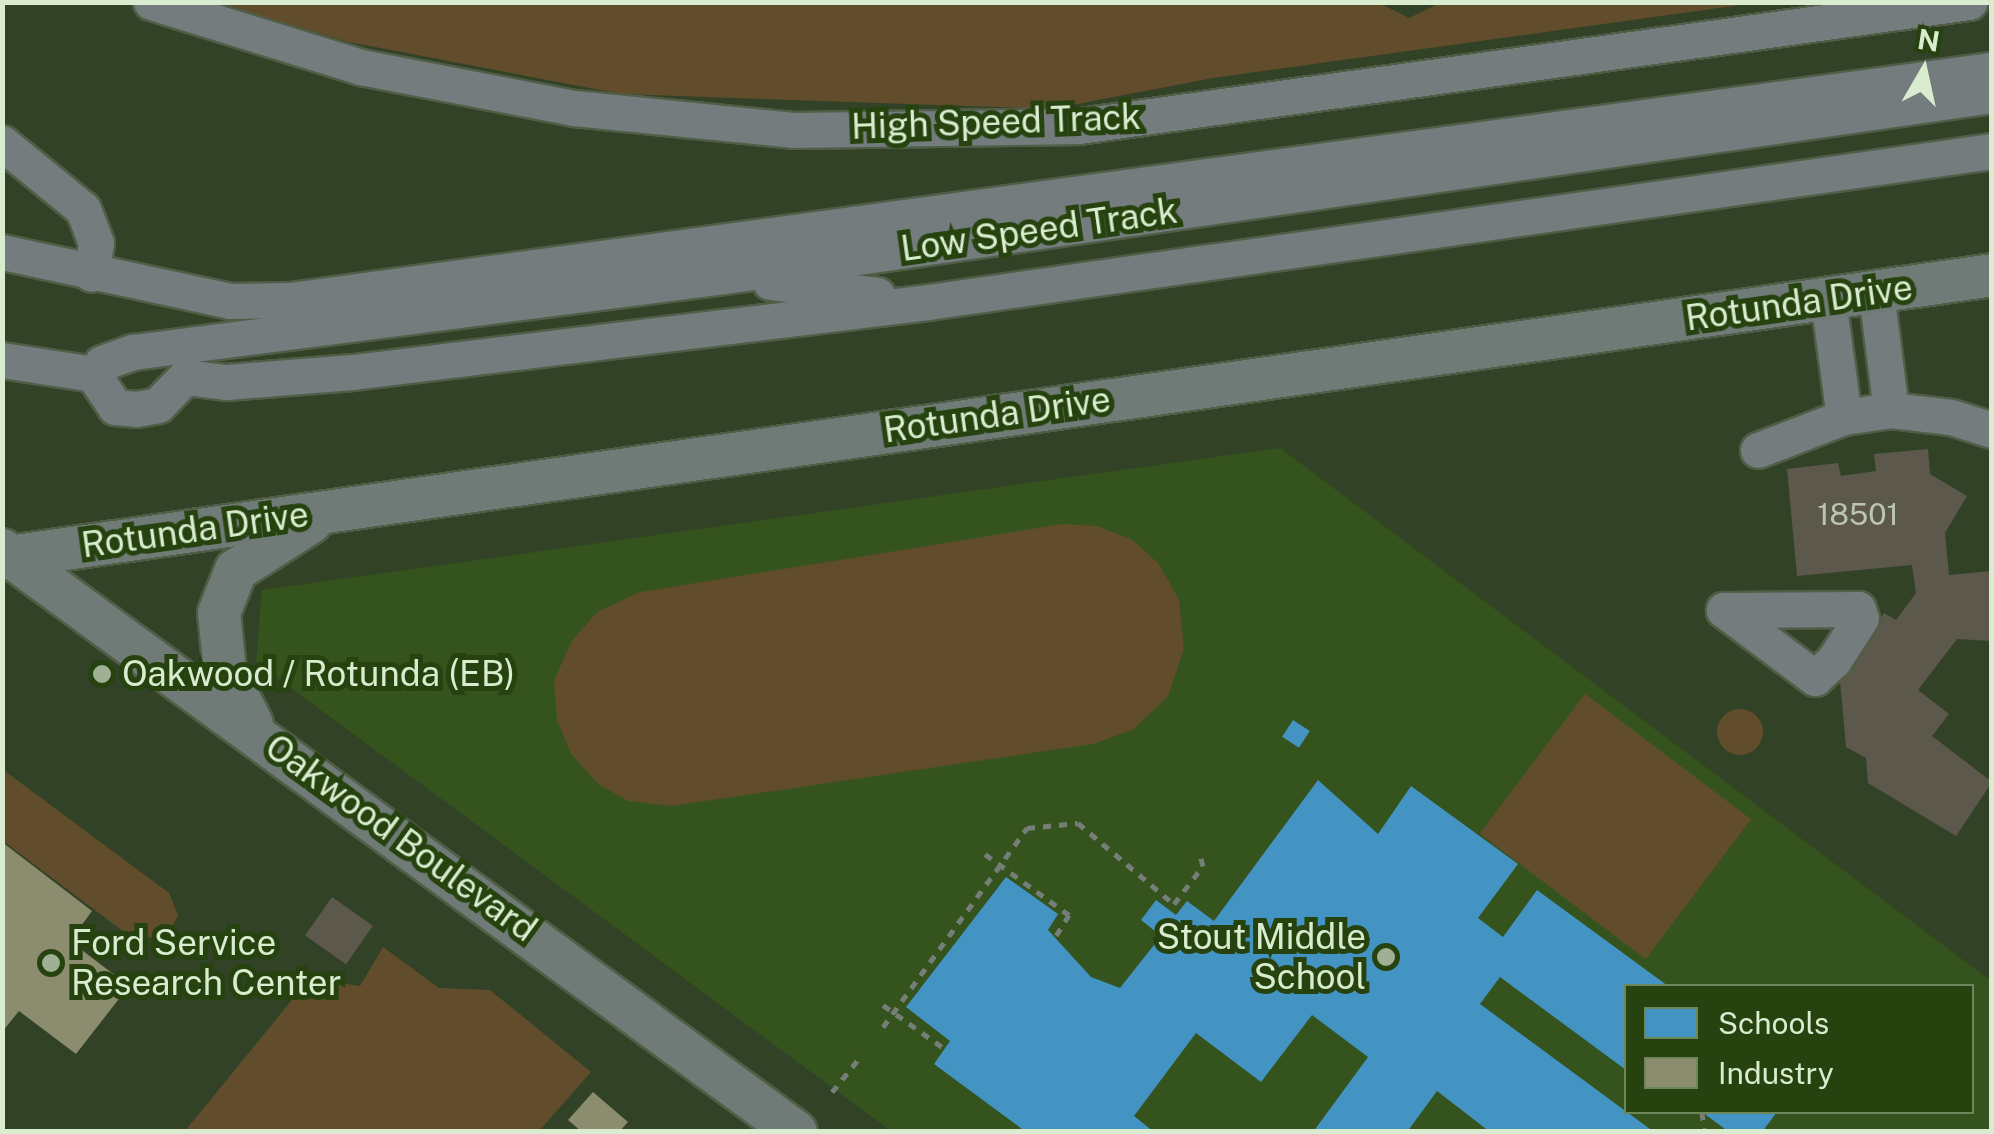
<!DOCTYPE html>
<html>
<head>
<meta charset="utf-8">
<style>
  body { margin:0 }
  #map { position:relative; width:1994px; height:1134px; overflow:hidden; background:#324226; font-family:"Public Sans",sans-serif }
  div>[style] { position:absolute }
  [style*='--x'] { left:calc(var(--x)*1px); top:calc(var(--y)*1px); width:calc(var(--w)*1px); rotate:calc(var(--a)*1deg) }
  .built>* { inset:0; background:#35531d }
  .green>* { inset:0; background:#614d2b; transform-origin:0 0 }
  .round { border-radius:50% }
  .schools>* { inset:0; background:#4393c3; transform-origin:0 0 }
  .industry>* { inset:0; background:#8c8c6e }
  .building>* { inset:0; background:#5c584c; transform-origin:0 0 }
  .path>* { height:5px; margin-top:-2.5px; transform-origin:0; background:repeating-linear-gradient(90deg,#767e78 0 8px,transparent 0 16px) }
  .roads { filter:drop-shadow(2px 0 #515e47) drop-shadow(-2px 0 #515e47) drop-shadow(0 2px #515e47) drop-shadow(0 -2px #515e47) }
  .minor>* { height:35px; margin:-17.5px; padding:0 17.5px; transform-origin:17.5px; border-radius:17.5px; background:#747c7e }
  .major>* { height:42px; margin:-21px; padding:0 21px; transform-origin:21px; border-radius:21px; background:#707b77 }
  .dots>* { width:28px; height:28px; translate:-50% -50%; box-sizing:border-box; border:5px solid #25420f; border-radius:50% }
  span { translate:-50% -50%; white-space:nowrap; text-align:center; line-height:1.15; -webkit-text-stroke:10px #25420f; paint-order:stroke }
  .number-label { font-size:30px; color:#bac7ae }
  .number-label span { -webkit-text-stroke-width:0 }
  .street-label { font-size:35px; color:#d9eccf }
  .poi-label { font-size:35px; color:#d9eccf }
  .left { translate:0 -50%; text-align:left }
  .right { translate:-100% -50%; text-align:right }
  .frame { position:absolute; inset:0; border:5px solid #d9eccf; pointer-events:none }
  .legend { position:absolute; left:1624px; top:984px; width:350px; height:130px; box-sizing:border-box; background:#25420f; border:2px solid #6d865c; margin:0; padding:12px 18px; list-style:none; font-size:30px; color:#d9eccf }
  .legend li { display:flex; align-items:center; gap:20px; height:50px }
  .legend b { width:50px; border:2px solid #6d865c }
  .north { position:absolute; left:1874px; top:20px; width:100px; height:100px; -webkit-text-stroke:8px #25420f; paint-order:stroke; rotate:9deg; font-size:28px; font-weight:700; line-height:40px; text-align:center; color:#d9eccf }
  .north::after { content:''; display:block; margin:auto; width:35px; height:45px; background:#d9eccf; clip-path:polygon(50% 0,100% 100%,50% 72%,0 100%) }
</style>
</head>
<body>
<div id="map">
  <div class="built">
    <i style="clip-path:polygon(evenodd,1280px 448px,1991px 981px,1991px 1131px,891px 1131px,256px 662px,262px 590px,1280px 448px,1626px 986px,1972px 986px,1972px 1112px,1626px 1112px,1626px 986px)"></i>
  </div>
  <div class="green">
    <i style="clip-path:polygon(1377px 2px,1409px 18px,1442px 2px,1755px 3px,1213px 78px,1051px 109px,621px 94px,349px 42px,216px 3px)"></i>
    <i style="clip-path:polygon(1063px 524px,1097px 526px,1131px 539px,1159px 564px,1179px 600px,1184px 649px,1168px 696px,1134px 729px,1093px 744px,671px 806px,628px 801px,598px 784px,571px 754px,557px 720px,554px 681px,571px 642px,597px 612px,640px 592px)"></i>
    <i style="left:1585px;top:694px;width:208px;height:175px;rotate:37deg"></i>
    <i class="round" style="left:1717px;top:709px;width:46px;height:46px"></i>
    <i style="clip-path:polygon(2px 769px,169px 893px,178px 915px,167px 937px,132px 938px,3px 841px)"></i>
    <i style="clip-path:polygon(383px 947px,439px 988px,490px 990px,591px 1072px,539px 1131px,185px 1131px,309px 979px,360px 986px)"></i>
  </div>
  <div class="schools">
    <i style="left:1293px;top:720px;width:20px;height:20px;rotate:33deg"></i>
    <i style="clip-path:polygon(1318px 780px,1378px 834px,1411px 786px,1518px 864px,1478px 918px,1503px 937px,1537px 890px,1668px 986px,1626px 986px,1626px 1070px,1500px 977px,1480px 1004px,1654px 1132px,1490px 1132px,1437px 1091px,1407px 1132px,1313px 1132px,1368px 1057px,1312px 1015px,1261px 1082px,1196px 1033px,1134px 1116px,1154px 1132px,1026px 1132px,934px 1064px,950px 1041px,906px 1007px,1006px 877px,1058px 914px,1048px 930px,1091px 977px,1120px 988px,1161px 936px,1141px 920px,1156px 900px,1176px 915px,1187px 901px,1214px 921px)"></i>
    <i style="clip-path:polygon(1702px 1112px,1777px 1112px,1762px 1132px,1729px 1132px)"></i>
  </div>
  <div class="industry">
    <i style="clip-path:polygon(2px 842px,92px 911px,70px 941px,129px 986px,76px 1054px,19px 1011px,2px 1032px)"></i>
    <i style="clip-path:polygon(593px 1092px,628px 1122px,619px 1132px,582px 1132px,568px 1120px)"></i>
  </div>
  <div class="building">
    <i style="clip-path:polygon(1928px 449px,1930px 474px,1967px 496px,1945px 533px,1949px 575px,1992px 571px,1992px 641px,1957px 639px,1918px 690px,1949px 714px,1932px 736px,1992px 782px,1956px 836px,1868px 783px,1866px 758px,1846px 747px,1840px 681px,1884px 613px,1896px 620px,1916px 593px,1912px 565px,1797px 576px,1787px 469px,1838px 463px,1841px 476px,1876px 471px,1874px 454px)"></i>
    <i style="left:332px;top:897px;width:50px;height:47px;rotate:35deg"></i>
  </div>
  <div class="path">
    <i style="--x:985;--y:854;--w:104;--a:36"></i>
    <i style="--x:1069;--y:915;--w:26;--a:122"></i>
    <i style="--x:883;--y:1005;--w:76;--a:35.4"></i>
    <i style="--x:883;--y:1027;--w:246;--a:-54.1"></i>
    <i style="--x:1027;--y:828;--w:51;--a:-5.6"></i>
    <i style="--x:1078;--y:823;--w:126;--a:40.2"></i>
    <i style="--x:1174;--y:904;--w:48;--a:-52.7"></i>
    <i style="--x:1203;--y:866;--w:16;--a:-105"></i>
    <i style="--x:832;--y:1092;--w:48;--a:-51"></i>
    <i style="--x:1702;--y:1112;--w:20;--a:84"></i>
  </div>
  <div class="roads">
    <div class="minor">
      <i style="--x:151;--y:2;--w:220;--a:17.2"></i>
      <i style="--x:361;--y:67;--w:217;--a:10.9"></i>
      <i style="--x:574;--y:108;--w:220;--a:5.7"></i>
      <i style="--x:793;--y:130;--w:286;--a:-0.8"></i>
      <i style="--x:1079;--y:126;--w:899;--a:-7.93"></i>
      <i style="--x:2;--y:143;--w:104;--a:39.2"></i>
      <i style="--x:83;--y:209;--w:36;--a:69"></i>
      <i style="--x:96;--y:243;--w:31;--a:99"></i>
      <i style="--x:2;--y:252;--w:233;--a:12.1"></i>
      <i style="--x:230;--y:301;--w:60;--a:-1"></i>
      <i style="--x:290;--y:300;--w:1717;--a:-7.7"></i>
      <i style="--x:770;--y:282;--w:108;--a:6.9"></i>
      <i style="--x:1876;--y:292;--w:119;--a:82.8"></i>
      <i style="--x:1828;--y:299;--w:119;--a:82.3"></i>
      <i style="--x:2;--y:360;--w:92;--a:8.7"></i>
      <i style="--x:93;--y:374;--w:40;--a:56"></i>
      <i style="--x:115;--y:407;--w:21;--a:5"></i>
      <i style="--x:136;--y:409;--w:22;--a:-10"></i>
      <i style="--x:158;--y:405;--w:39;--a:-46"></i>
      <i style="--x:185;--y:377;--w:41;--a:7"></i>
      <i style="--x:226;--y:382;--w:127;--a:-4.5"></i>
      <i style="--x:353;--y:372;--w:579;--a:-6.94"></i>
      <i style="--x:928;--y:302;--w:1075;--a:-8.08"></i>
      <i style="--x:93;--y:374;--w:14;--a:-51"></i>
      <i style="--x:102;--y:363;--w:33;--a:-20"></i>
      <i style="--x:133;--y:352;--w:597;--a:-7.32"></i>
      <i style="--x:725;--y:276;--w:1280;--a:-8.13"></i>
      <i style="--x:1758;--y:450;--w:92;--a:-21"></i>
      <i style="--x:1844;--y:417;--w:48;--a:-8.5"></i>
      <i style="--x:1891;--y:410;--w:60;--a:6.7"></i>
      <i style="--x:1951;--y:417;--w:43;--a:17.6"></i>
      <i style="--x:1858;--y:609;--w:9;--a:72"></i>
      <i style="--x:1861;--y:618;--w:50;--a:122.7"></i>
      <i style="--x:1834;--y:660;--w:26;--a:137"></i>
      <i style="--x:1815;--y:678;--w:114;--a:-143.2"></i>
      <i style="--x:1724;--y:610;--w:134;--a:-0.4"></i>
    </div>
    <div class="major">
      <i style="--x:2;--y:550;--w:984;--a:36.24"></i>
      <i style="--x:2;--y:558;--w:2010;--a:-8.09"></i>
      <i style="--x:252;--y:724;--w:59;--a:-117"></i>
      <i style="--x:225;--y:671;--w:58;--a:-95.9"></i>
      <i style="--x:219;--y:613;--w:46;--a:-68.4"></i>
      <i style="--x:236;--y:570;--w:89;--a:-32.6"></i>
    </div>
  </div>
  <div class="dots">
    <i style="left:102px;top:674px;background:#9fb094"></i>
    <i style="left:1386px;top:957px;background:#9fb094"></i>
    <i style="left:51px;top:963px;background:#9fb094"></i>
  </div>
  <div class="number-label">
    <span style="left:1858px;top:514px">18501</span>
  </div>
  <div class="street-label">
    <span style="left:996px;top:122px;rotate:-2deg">High Speed Track</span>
    <span style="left:1039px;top:230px;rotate:-8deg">Low Speed Track</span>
    <span style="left:1799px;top:303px;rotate:-8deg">Rotunda Drive</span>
    <span style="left:997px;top:415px;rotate:-8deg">Rotunda Drive</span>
    <span style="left:195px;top:530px;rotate:-8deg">Rotunda Drive</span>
    <span style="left:401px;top:838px;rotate:36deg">Oakwood Boulevard</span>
  </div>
  <div class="poi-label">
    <span class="left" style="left:122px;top:674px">Oakwood / Rotunda (EB)</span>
    <span class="right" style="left:1366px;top:957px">Stout Middle<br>School</span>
    <span class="left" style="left:71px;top:963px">Ford Service<br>Research Center</span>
  </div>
  <div class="frame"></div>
  <ul class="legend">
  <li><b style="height:28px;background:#4393c3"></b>Schools</li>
  <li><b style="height:28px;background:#8c8c6e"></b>Industry</li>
  </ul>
  <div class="north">N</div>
</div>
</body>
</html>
